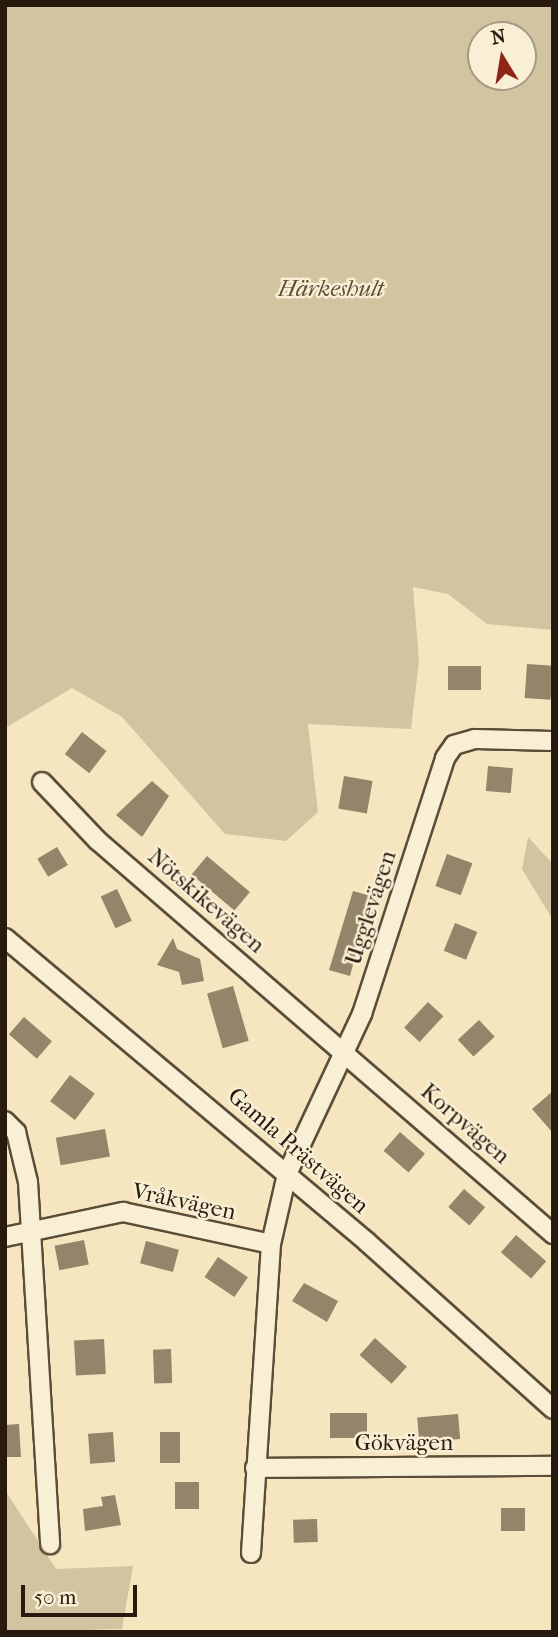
<!DOCTYPE html>
<html>
<head>
<meta charset="utf-8">
<style>
  body { margin:0 }
  #map { position:relative; width:558px; height:1637px; overflow:hidden; background:#f5e6bf; font-family:"IM FELL French Canon",serif }
  div>[style] { position:absolute }
  [style*='--x'] { left:calc(var(--x)*1px); top:calc(var(--y)*1px); width:calc(var(--w)*1px); rotate:calc(var(--a)*1deg) }
  .green>* { inset:0; background:#d2c3a1 }
  .building>* { inset:0; background:#93846a; transform-origin:0 0 }
  .roads { filter:drop-shadow(2px 0 #5b4d3a) drop-shadow(-2px 0 #5b4d3a) drop-shadow(0 2px #5b4d3a) drop-shadow(0 -2px #5b4d3a) }
  .street>* { height:18px; margin:-9px; padding:0 9px; transform-origin:9px; border-radius:9px; background:#f8efd5 }
  span { translate:-50% -50%; white-space:nowrap; text-align:center; line-height:1.15; -webkit-text-stroke:5px #f8efd5; paint-order:stroke }
  .park-label { font-size:23px; color:#5b4d39; font-style:italic }
  .street-label { font-size:23px; color:#281a0d }
  .frame { position:absolute; inset:0; border:7px solid #281a0d; pointer-events:none }
  .north { position:absolute; left:467px; top:21px; width:70px; height:70px; box-sizing:border-box; background:#f8efd5; border:2px solid #a59a85; border-radius:50%; rotate:349deg; font-size:19px; font-weight:700; line-height:28px; text-align:center; color:#281a0d }
  .north::after { content:''; display:block; margin:auto; width:24px; height:32px; background:#8f2418; clip-path:polygon(50% 0,100% 100%,50% 72%,0 100%) }
  .scale { position:absolute; left:21px; top:1585px; width:116px; height:32px; box-sizing:border-box; border:4px solid #281a0d; border-top:0; padding-left:9px; font-size:21px; line-height:24px; white-space:nowrap; color:#281a0d; -webkit-text-stroke:5px #f8efd5; paint-order:stroke }
</style>
</head>
<body>
<div id="map">
  <div class="green">
    <i style="clip-path:polygon(evenodd,5px 5px,553px 5px,553px 630px,487px 624px,448px 594px,413px 587px,419px 661px,411px 729px,308px 724px,318px 812px,286px 841px,225px 834px,122px 717px,72px 688px,5px 728px,5px 5px,523px 35px,523px 77px,481px 77px,481px 35px,523px 35px)"></i>
    <i style="clip-path:polygon(528px 837px,553px 864px,553px 920px,522px 869px)"></i>
    <i style="clip-path:polygon(5px 1490px,56px 1569px,133px 1566px,122px 1629px,5px 1632px)"></i>
  </div>
  <div class="building">
    <i style="left:527px;top:664px;width:26px;height:34px;rotate:4deg"></i>
    <i style="left:448px;top:666px;width:33px;height:24px"></i>
    <i style="left:82px;top:732px;width:31px;height:28px;rotate:38deg"></i>
    <i style="left:488px;top:766px;width:25px;height:25px;rotate:5deg"></i>
    <i style="left:344px;top:776px;width:29px;height:33px;rotate:10deg"></i>
    <i style="clip-path:polygon(152px 781px,169px 796px,142px 837px,116px 815px)"></i>
    <i style="left:57px;top:847px;width:21px;height:23px;rotate:59deg"></i>
    <i style="left:447px;top:854px;width:27px;height:34px;rotate:20deg"></i>
    <i style="left:207px;top:856px;width:56px;height:24px;rotate:40deg"></i>
    <i style="left:117px;top:889px;width:35px;height:18px;rotate:65deg"></i>
    <i style="clip-path:polygon(353px 891px,378px 898px,372px 920px,365px 919px,350px 976px,329px 970px)"></i>
    <i style="left:455px;top:923px;width:24px;height:30px;rotate:22deg"></i>
    <i style="clip-path:polygon(173px 938px,177px 949px,200px 959px,204px 981px,182px 985px,179px 972px,157px 965px)"></i>
    <i style="left:233px;top:986px;width:57px;height:27px;rotate:74deg"></i>
    <i style="left:428px;top:1002px;width:21px;height:35px;rotate:43deg"></i>
    <i style="left:24px;top:1017px;width:37px;height:23px;rotate:41deg"></i>
    <i style="left:479px;top:1020px;width:23px;height:29px;rotate:47deg"></i>
    <i style="left:70px;top:1075px;width:31px;height:33px;rotate:37deg"></i>
    <i style="clip-path:polygon(553px 1091px,553px 1133px,532px 1109px)"></i>
    <i style="left:105px;top:1129px;width:28px;height:50px;rotate:80deg"></i>
    <i style="left:400px;top:1132px;width:33px;height:25px;rotate:41deg"></i>
    <i style="left:464px;top:1189px;width:28px;height:24px;rotate:41deg"></i>
    <i style="left:516px;top:1235px;width:40px;height:23px;rotate:41deg"></i>
    <i style="left:84px;top:1240px;width:25px;height:30px;rotate:79deg"></i>
    <i style="left:146px;top:1241px;width:34px;height:23px;rotate:15deg"></i>
    <i style="left:218px;top:1257px;width:36px;height:24px;rotate:34deg"></i>
    <i style="clip-path:polygon(304px 1283px,338px 1301px,327px 1322px,292px 1301px)"></i>
    <i style="left:375px;top:1338px;width:43px;height:23px;rotate:42deg"></i>
    <i style="left:104px;top:1339px;width:35px;height:30px;rotate:87deg"></i>
    <i style="left:171px;top:1349px;width:34px;height:18px;rotate:88deg"></i>
    <i style="left:330px;top:1413px;width:37px;height:25px"></i>
    <i style="left:458px;top:1414px;width:25px;height:41px;rotate:85deg"></i>
    <i style="clip-path:polygon(19px 1424px,21px 1457px,5px 1457px,5px 1425px)"></i>
    <i style="left:113px;top:1432px;width:30px;height:25px;rotate:86deg"></i>
    <i style="left:160px;top:1432px;width:20px;height:31px"></i>
    <i style="left:175px;top:1482px;width:24px;height:27px"></i>
    <i style="clip-path:polygon(115px 1495px,121px 1525px,85px 1531px,83px 1509px,103px 1506px,101px 1497px)"></i>
    <i style="left:501px;top:1508px;width:24px;height:23px"></i>
    <i style="left:317px;top:1519px;width:23px;height:24px;rotate:88deg"></i>
  </div>
  <div class="roads">
    <div class="street">
      <i style="--x:42;--y:782;--w:80;--a:46.5"></i>
      <i style="--x:97;--y:840;--w:603;--a:40.83"></i>
      <i style="--x:5;--y:938;--w:473;--a:40"></i>
      <i style="--x:367;--y:1242;--w:250;--a:41.9"></i>
      <i style="--x:5;--y:1121;--w:16;--a:45"></i>
      <i style="--x:16;--y:1132;--w:51;--a:76.5"></i>
      <i style="--x:28;--y:1182;--w:363;--a:86.5"></i>
      <i style="--x:5;--y:1237;--w:121;--a:-12"></i>
      <i style="--x:123;--y:1212;--w:151;--a:12.2"></i>
      <i style="--x:255;--y:1468;--w:298;--a:-0.4"></i>
      <i style="--x:251;--y:1553;--w:310;--a:-86.3"></i>
      <i style="--x:271;--y:1244;--w:72;--a:-77.1"></i>
      <i style="--x:287;--y:1174;--w:177;--a:-64.9"></i>
      <i style="--x:362;--y:1014;--w:269;--a:-72"></i>
      <i style="--x:445;--y:758;--w:16;--a:-55"></i>
      <i style="--x:454;--y:745;--w:22;--a:-16"></i>
      <i style="--x:475;--y:739;--w:78;--a:1.5"></i>
    </div>
  </div>
  <div class="park-label">
    <span style="left:331px;top:289px">Härkeshult</span>
  </div>
  <div class="street-label">
    <span style="left:206px;top:901px;rotate:41deg">Nötskikevägen</span>
    <span style="left:371px;top:908px;rotate:-72deg">Ugglevägen</span>
    <span style="left:465px;top:1124px;rotate:41deg">Korpvägen</span>
    <span style="left:298px;top:1151px;rotate:41deg">Gamla Prästvägen</span>
    <span style="left:184px;top:1202px;rotate:12deg">Vråkvägen</span>
    <span style="left:404px;top:1443px">Gökvägen</span>
  </div>
  <div class="frame"></div>
  <div class="north">N</div>
  <div class="scale">50 m</div>
</div>
</body>
</html>
